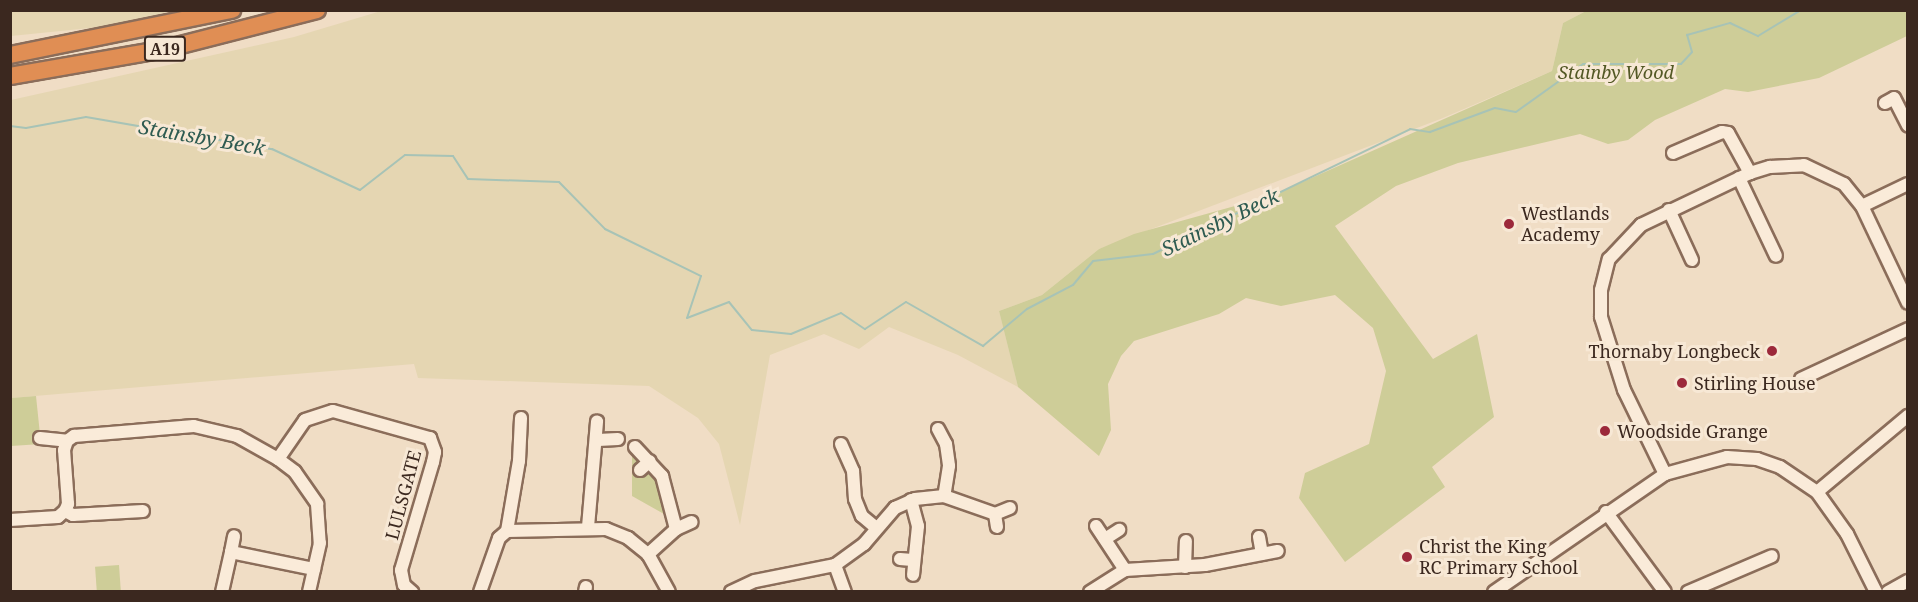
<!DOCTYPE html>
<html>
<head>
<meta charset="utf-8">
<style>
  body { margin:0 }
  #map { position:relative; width:1918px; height:602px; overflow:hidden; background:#f0ddc5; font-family:"Noto Serif",serif }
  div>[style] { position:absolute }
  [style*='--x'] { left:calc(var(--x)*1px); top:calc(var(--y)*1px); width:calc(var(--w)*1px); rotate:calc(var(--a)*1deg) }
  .farmland>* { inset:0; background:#e5d6b2 }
  .green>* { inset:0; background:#cecd98; transform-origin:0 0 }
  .stream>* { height:2px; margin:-1px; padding:0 1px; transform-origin:1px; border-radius:1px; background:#a7c3b6 }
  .roads { filter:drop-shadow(2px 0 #8b6d5a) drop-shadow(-2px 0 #8b6d5a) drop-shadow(0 2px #8b6d5a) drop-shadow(0 -2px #8b6d5a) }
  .minor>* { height:12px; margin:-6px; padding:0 6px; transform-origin:6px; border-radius:6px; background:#faebd9 }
  .highway>* { height:16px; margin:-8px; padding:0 8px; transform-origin:8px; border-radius:8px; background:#e08e54 }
  .dots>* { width:16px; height:16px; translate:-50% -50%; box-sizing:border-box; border:3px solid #f7e8d5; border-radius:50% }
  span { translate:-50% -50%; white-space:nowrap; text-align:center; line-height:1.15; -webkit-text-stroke:6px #f7e8d5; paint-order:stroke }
  .shield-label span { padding:2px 4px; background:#f7e8d5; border:2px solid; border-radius:4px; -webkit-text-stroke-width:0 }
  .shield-label { font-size:16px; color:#3b281f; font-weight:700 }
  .park-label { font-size:18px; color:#535825; font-style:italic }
  .poi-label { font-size:18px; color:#3b281f }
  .left { translate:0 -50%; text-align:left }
  .right { translate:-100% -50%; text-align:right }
  .street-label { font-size:18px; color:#3b281f }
  .water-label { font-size:20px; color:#2e5b51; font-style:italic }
  .frame { position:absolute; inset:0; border:12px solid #3b281f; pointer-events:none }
</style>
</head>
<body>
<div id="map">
  <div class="farmland">
    <i style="clip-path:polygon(10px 11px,171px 11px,120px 25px,11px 36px)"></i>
    <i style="clip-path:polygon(381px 11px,1586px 11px,1563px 23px,1552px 71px,1443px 118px,1099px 249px,1042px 295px,999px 311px,1018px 387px,958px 355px,889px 327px,859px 349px,824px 334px,770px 355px,740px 525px,719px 444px,698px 418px,649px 386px,418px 378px,414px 364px,11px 398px,11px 100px,294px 37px)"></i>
  </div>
  <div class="green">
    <i style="clip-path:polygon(1586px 11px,1907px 11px,1907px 36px,1819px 78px,1748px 92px,1725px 89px,1655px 120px,1628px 140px,1608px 144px,1580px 134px,1458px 163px,1396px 186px,1335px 226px,1433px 359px,1477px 334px,1494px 417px,1432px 467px,1445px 487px,1345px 562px,1299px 498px,1305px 473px,1369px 444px,1386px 371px,1373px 328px,1335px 295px,1281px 306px,1246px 298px,1219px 314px,1134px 341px,1121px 356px,1108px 384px,1111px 430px,1099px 456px,1018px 387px,999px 311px,1042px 295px,1099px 249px,1134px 234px,1271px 196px,1552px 71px,1563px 23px)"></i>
    <i style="clip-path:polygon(36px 396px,41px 444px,11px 446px,11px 398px)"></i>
    <i style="clip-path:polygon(632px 453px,641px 457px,643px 474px,651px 469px,656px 473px,664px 514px,632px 496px)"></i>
    <i style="left:119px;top:565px;width:26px;height:24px;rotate:86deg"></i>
  </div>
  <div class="stream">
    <i style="--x:10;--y:126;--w:16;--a:7"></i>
    <i style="--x:26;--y:128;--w:61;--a:-10.4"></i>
    <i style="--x:86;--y:117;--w:189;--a:9.8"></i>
    <i style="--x:272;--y:149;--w:97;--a:25"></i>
    <i style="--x:360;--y:190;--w:57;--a:-37.9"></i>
    <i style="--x:405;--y:155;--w:48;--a:1.2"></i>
    <i style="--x:453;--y:156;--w:27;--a:57"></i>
    <i style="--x:468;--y:179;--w:91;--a:1.9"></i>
    <i style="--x:559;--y:182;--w:66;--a:45.6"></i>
    <i style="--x:605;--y:229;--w:107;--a:26.1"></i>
    <i style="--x:701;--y:276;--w:44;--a:108.4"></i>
    <i style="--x:687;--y:318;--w:45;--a:-20.9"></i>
    <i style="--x:729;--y:302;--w:36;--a:51"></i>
    <i style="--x:752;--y:330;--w:39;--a:6"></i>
    <i style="--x:791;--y:334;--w:54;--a:-22.8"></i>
    <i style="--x:841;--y:313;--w:29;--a:34"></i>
    <i style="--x:865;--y:329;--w:49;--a:-33.4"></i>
    <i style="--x:906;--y:302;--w:89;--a:29.7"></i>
    <i style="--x:983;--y:346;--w:57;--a:-40.1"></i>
    <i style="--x:1027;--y:309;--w:52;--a:-27.6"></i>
    <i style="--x:1073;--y:285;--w:31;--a:-50"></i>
    <i style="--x:1093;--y:261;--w:60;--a:-6.7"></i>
    <i style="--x:1153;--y:254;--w:286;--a:-25.9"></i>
    <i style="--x:1410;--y:129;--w:20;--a:9"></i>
    <i style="--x:1430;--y:132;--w:69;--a:-20.3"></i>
    <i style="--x:1495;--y:108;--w:21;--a:11"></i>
    <i style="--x:1516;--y:112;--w:82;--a:-35.6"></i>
    <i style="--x:1583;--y:64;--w:98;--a:0"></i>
    <i style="--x:1681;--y:64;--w:16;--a:-47"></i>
    <i style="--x:1692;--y:52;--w:18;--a:-106"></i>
    <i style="--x:1687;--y:35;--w:45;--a:-15.6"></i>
    <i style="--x:1730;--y:23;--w:31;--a:25"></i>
    <i style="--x:1758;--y:36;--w:50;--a:-31.2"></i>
  </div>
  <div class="roads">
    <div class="minor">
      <i style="--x:1885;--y:103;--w:10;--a:-29"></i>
      <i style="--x:1894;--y:98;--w:31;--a:63"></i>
      <i style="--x:1673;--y:153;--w:53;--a:-23.2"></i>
      <i style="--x:1722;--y:132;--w:6;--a:9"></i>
      <i style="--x:1728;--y:133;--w:46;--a:61.2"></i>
      <i style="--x:1739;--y:178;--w:86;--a:64.6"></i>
      <i style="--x:1862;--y:206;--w:51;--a:-25.6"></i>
      <i style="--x:1669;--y:210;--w:55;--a:65.3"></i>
      <i style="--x:1801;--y:379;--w:118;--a:-25"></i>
      <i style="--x:938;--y:429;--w:17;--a:62"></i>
      <i style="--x:946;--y:444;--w:22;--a:82"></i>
      <i style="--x:949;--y:466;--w:30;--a:99"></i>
      <i style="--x:40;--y:438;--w:27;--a:6"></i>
      <i style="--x:67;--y:441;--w:9;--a:-36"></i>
      <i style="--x:74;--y:436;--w:120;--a:-4.8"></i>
      <i style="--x:194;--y:426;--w:44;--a:13.1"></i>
      <i style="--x:237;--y:436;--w:47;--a:29.3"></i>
      <i style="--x:278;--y:459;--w:21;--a:37"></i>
      <i style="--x:295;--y:472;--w:39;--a:55"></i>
      <i style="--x:317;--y:504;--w:39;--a:86"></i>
      <i style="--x:320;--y:543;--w:50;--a:102.7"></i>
      <i style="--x:598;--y:440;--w:20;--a:-3"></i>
      <i style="--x:841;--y:444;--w:30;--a:66"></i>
      <i style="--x:853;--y:471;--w:28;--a:86"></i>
      <i style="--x:855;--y:499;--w:18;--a:68"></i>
      <i style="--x:862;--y:516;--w:17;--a:40"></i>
      <i style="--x:635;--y:447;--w:40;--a:47"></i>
      <i style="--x:662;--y:476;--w:55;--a:75.2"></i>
      <i style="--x:676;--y:529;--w:38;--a:138"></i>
      <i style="--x:278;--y:459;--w:47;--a:-55.3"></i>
      <i style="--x:305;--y:420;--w:29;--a:-18"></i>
      <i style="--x:333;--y:411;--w:101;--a:15.6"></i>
      <i style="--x:430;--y:438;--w:15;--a:70"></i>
      <i style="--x:435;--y:452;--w:10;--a:101"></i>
      <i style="--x:433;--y:462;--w:113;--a:106.5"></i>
      <i style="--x:401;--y:570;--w:15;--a:79"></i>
      <i style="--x:404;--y:585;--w:11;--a:41"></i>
      <i style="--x:640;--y:470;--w:13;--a:-42"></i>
      <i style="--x:1665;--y:474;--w:93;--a:-116"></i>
      <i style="--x:1624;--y:390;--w:77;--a:-107.5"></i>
      <i style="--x:1601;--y:317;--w:27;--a:-90"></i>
      <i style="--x:1601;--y:290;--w:32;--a:-76"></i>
      <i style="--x:1609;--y:259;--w:47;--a:-46.7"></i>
      <i style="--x:1641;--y:225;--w:121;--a:-25.5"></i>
      <i style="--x:1750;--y:173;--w:21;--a:-17"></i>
      <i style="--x:1770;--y:167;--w:34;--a:-3"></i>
      <i style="--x:1804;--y:165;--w:44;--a:25.4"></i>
      <i style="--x:1844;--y:184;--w:28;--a:51"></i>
      <i style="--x:1862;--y:206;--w:107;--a:64.6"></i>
      <i style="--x:1817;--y:492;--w:119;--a:-39.9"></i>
      <i style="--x:911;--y:500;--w:27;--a:75"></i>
      <i style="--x:918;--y:526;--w:49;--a:95.8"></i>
      <i style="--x:65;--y:511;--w:8;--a:-67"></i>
      <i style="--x:68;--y:504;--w:54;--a:-94.2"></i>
      <i style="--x:64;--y:450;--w:9;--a:-72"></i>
      <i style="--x:1606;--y:512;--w:99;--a:53.6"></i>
      <i style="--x:10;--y:520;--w:48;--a:-3.6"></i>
      <i style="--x:58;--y:517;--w:9;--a:-41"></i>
      <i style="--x:65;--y:511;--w:9;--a:27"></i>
      <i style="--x:73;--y:515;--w:70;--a:-3.3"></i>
      <i style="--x:1096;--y:526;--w:53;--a:56.6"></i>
      <i style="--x:588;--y:527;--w:106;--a:-85.1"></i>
      <i style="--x:997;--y:527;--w:13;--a:-99"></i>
      <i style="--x:995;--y:514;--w:16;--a:-22"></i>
      <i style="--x:676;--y:529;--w:17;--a:-24"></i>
      <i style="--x:507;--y:531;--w:99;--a:-1.2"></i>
      <i style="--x:606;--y:529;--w:24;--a:22"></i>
      <i style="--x:628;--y:538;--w:26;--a:39"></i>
      <i style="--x:648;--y:554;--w:43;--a:61.1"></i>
      <i style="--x:1259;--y:537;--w:17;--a:80"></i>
      <i style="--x:1105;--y:539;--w:17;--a:-33"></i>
      <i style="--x:231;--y:552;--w:16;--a:-79"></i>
      <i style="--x:900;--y:559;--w:12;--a:5"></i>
      <i style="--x:835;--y:565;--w:29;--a:70"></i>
      <i style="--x:1185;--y:567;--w:26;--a:-88"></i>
      <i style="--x:222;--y:592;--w:41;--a:-77.3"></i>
      <i style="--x:231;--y:552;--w:85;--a:11.6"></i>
      <i style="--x:480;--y:592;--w:57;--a:-70.6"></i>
      <i style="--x:499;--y:538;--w:11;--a:-41"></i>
      <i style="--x:507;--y:531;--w:71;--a:-80.3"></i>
      <i style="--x:519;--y:461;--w:43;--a:-87.3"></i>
      <i style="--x:585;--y:592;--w:5;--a:-79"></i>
      <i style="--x:731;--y:592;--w:26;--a:-25"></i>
      <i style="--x:755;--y:581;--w:82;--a:-11.3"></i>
      <i style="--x:835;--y:565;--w:36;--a:-36"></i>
      <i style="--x:864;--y:544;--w:48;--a:-49.3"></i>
      <i style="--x:895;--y:508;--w:22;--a:-24"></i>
      <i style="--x:915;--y:499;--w:29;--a:-6"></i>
      <i style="--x:944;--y:496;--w:54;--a:19.4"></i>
      <i style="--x:1090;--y:592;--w:41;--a:-32.2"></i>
      <i style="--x:1125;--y:570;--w:80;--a:-3.6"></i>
      <i style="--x:1205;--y:565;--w:74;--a:-10.9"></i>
      <i style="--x:1494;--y:592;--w:208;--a:-34.6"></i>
      <i style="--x:1665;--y:474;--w:64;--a:-15.3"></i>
      <i style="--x:1727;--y:457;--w:30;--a:4"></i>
      <i style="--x:1757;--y:459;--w:24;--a:19"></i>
      <i style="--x:1780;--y:467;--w:45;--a:34"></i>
      <i style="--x:1817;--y:492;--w:52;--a:54.5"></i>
      <i style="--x:1847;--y:534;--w:65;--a:63.4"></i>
      <i style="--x:1688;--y:592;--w:91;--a:-23.2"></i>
      <i style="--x:1888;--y:592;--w:23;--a:-29"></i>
    </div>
    <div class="highway">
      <i style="--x:10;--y:55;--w:227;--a:-11.5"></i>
      <i style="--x:10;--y:76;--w:157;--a:-9.9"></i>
      <i style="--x:165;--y:49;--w:157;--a:-14.4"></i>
    </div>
  </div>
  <div class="dots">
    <i style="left:1509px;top:224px;background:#9c293b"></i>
    <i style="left:1772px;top:351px;background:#9c293b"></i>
    <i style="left:1682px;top:383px;background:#9c293b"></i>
    <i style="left:1605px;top:431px;background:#9c293b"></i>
    <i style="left:1407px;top:557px;background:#9c293b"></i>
  </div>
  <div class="shield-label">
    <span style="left:165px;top:49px">A19</span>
  </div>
  <div class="park-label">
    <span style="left:1616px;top:72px">Stainby Wood</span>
  </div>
  <div class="poi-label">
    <span class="left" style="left:1521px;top:224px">Westlands<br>Academy</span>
    <span class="right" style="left:1760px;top:351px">Thornaby Longbeck</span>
    <span class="left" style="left:1694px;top:383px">Stirling House</span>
    <span class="left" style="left:1617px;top:431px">Woodside Grange</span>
    <span class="left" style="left:1419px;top:557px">Christ the King<br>RC Primary School</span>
  </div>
  <div class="street-label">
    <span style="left:403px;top:495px;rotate:-75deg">LULSGATE</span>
  </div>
  <div class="water-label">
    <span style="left:202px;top:137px;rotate:10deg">Stainsby Beck</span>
    <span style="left:1220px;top:222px;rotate:-26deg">Stainsby Beck</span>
  </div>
  <div class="frame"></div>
</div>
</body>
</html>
